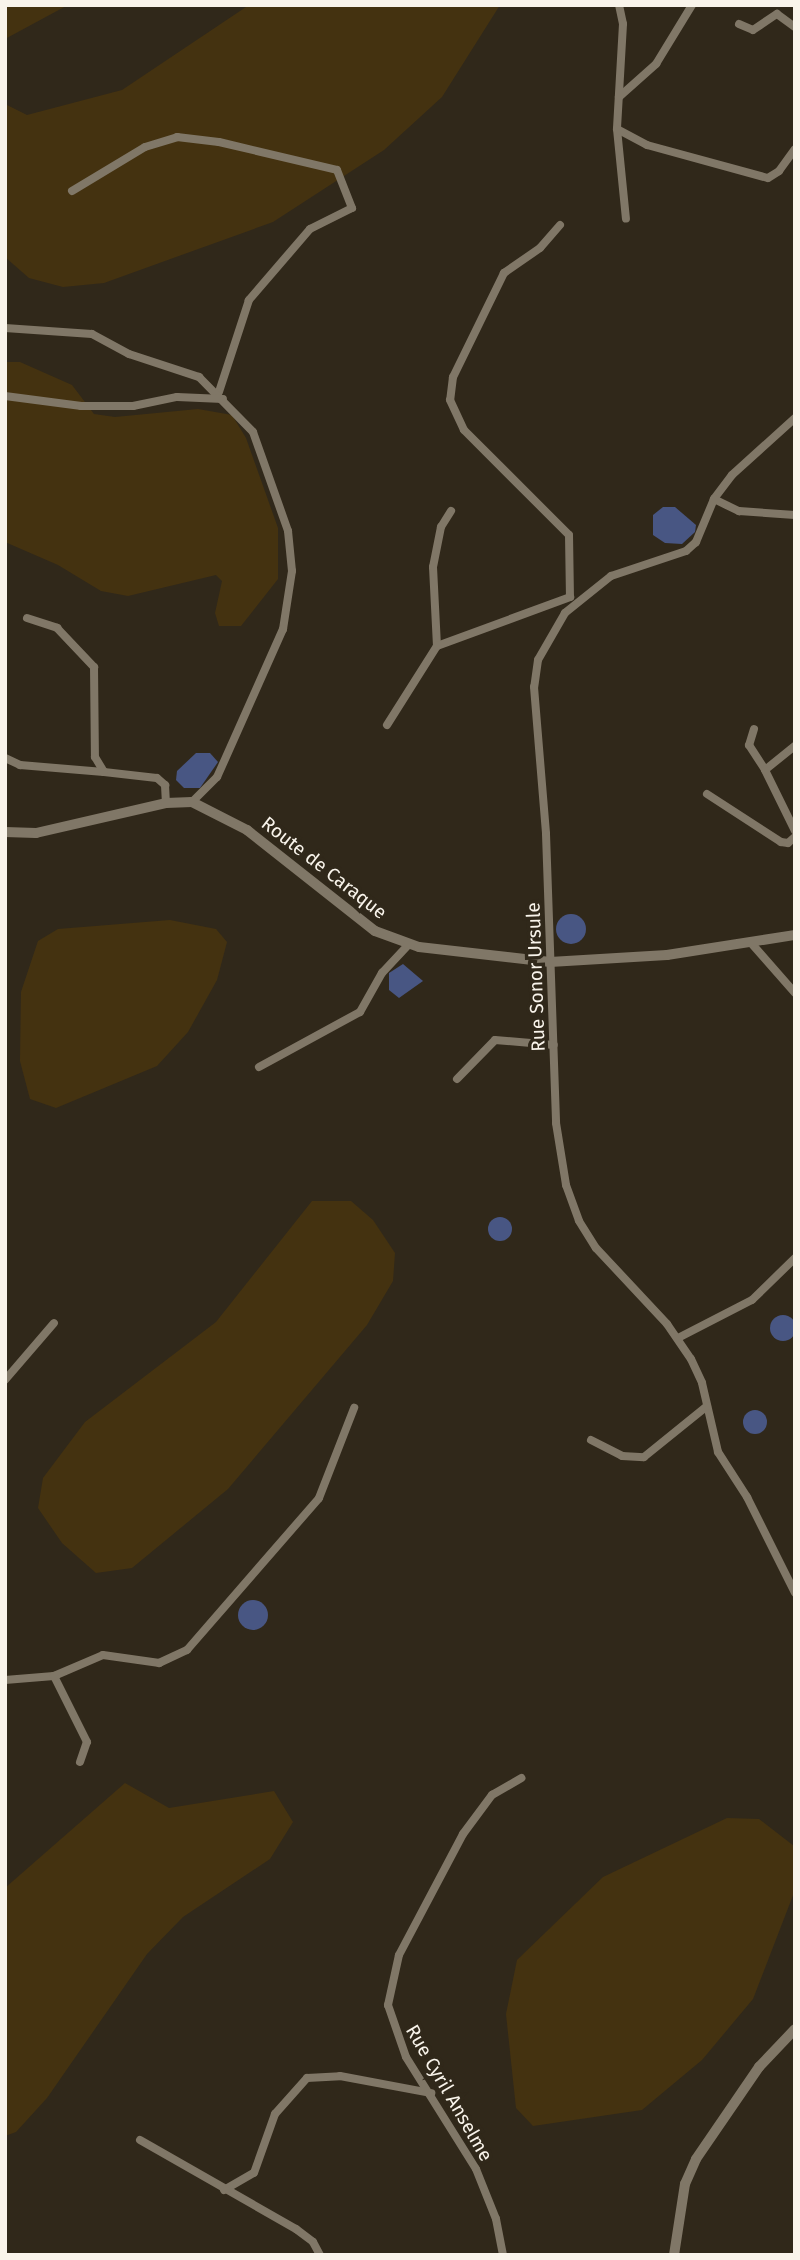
<!DOCTYPE html>
<html>
<head>
<meta charset="utf-8">
<style>
  body { margin:0 }
  #map { position:relative; width:800px; height:2260px; overflow:hidden; background:#30281a; font-family:"Fira Sans",sans-serif }
  div>[style] { position:absolute }
  [style*='--x'] { left:calc(var(--x)*1px); top:calc(var(--y)*1px); width:calc(var(--w)*1px); rotate:calc(var(--a)*1deg) }
  .green>* { inset:0; background:#443210 }
  .water>* { inset:0; background:#485683 }
  .round { border-radius:50% }
  .street>* { height:8px; margin:-4px; padding:0 4px; transform-origin:4px; border-radius:4px; background:#807767 }
  .secondary>* { height:10px; margin:-5px; padding:0 5px; transform-origin:5px; border-radius:5px; background:#807767 }
  span { translate:-50% -50%; white-space:nowrap; text-align:center; line-height:1.15; -webkit-text-stroke:7px #30281a; paint-order:stroke }
  .street-label { font-size:19px; color:#f9f4eb }
  .frame { position:absolute; inset:0; border:7px solid #f9f4eb; pointer-events:none }
</style>
</head>
<body>
<div id="map">
  <div class="green">
    <i style="clip-path:polygon(5px 5px,68px 5px,5px 39px)"></i>
    <i style="clip-path:polygon(249px 5px,500px 5px,442px 97px,384px 150px,273px 222px,104px 283px,63px 287px,29px 278px,5px 257px,5px 104px,27px 115px,122px 90px)"></i>
    <i style="clip-path:polygon(5px 362px,20px 362px,72px 385px,94px 414px,115px 417px,198px 409px,232px 415px,246px 438px,278px 528px,278px 579px,241px 626px,219px 626px,215px 613px,222px 581px,216px 575px,128px 596px,101px 591px,58px 565px,5px 542px)"></i>
    <i style="clip-path:polygon(170px 920px,216px 929px,227px 942px,217px 980px,188px 1032px,157px 1066px,56px 1108px,30px 1099px,20px 1061px,21px 992px,38px 941px,58px 929px)"></i>
    <i style="clip-path:polygon(312px 1201px,351px 1201px,373px 1220px,395px 1253px,393px 1281px,367px 1325px,228px 1489px,132px 1568px,96px 1573px,62px 1543px,38px 1508px,43px 1478px,85px 1422px,216px 1322px)"></i>
    <i style="clip-path:polygon(125px 1783px,169px 1808px,274px 1791px,293px 1822px,270px 1859px,183px 1917px,147px 1954px,47px 2098px,16px 2132px,5px 2136px,5px 1888px)"></i>
    <i style="clip-path:polygon(727px 1818px,759px 1819px,794px 1846px,795px 1851px,795px 1890px,753px 1999px,702px 2060px,642px 2110px,533px 2126px,516px 2108px,506px 2014px,517px 1960px,603px 1877px)"></i>
  </div>
  <div class="water">
    <i style="clip-path:polygon(663px 507px,675px 507px,696px 525px,695px 532px,682px 544px,665px 543px,653px 535px,653px 515px)"></i>
    <i style="clip-path:polygon(196px 753px,210px 753px,218px 762px,200px 788px,184px 788px,176px 780px,177px 771px)"></i>
    <i class="round" style="left:556px;top:914px;width:30px;height:30px"></i>
    <i style="clip-path:polygon(403px 964px,423px 981px,399px 998px,389px 990px,389px 973px)"></i>
    <i class="round" style="left:488px;top:1217px;width:24px;height:24px"></i>
    <i class="round" style="left:770px;top:1315px;width:26px;height:26px"></i>
    <i class="round" style="left:743px;top:1410px;width:24px;height:24px"></i>
    <i class="round" style="left:238px;top:1600px;width:30px;height:30px"></i>
  </div>
  <div class="street">
    <i style="--x:619;--y:5;--w:19;--a:78"></i>
    <i style="--x:623;--y:24;--w:105;--a:93.3"></i>
    <i style="--x:617;--y:129;--w:90;--a:84.3"></i>
    <i style="--x:739;--y:24;--w:15;--a:23"></i>
    <i style="--x:753;--y:30;--w:29;--a:-34"></i>
    <i style="--x:777;--y:14;--w:22;--a:36"></i>
    <i style="--x:619;--y:97;--w:50;--a:-41.7"></i>
    <i style="--x:656;--y:64;--w:69;--a:-58.6"></i>
    <i style="--x:617;--y:129;--w:34;--a:28"></i>
    <i style="--x:647;--y:145;--w:125;--a:15.3"></i>
    <i style="--x:768;--y:178;--w:13;--a:-32"></i>
    <i style="--x:779;--y:171;--w:27;--a:-54"></i>
    <i style="--x:72;--y:191;--w:85;--a:-31.1"></i>
    <i style="--x:145;--y:147;--w:34;--a:-17"></i>
    <i style="--x:177;--y:137;--w:42;--a:6.8"></i>
    <i style="--x:219;--y:142;--w:121;--a:13.3"></i>
    <i style="--x:337;--y:170;--w:41;--a:68.5"></i>
    <i style="--x:352;--y:208;--w:47;--a:153.4"></i>
    <i style="--x:310;--y:229;--w:94;--a:130.7"></i>
    <i style="--x:249;--y:300;--w:97;--a:108.1"></i>
    <i style="--x:560;--y:225;--w:30;--a:131"></i>
    <i style="--x:540;--y:248;--w:44;--a:145.2"></i>
    <i style="--x:504;--y:273;--w:116;--a:116.1"></i>
    <i style="--x:453;--y:377;--w:23;--a:97"></i>
    <i style="--x:450;--y:400;--w:33;--a:65"></i>
    <i style="--x:464;--y:430;--w:148;--a:45"></i>
    <i style="--x:569;--y:535;--w:62;--a:89.1"></i>
    <i style="--x:5;--y:328;--w:87;--a:3.9"></i>
    <i style="--x:92;--y:334;--w:42;--a:28.4"></i>
    <i style="--x:129;--y:354;--w:74;--a:18.2"></i>
    <i style="--x:199;--y:377;--w:77;--a:45.5"></i>
    <i style="--x:253;--y:432;--w:105;--a:70.5"></i>
    <i style="--x:288;--y:531;--w:40;--a:84.3"></i>
    <i style="--x:292;--y:571;--w:59;--a:98.8"></i>
    <i style="--x:283;--y:629;--w:162;--a:114"></i>
    <i style="--x:217;--y:777;--w:35;--a:135"></i>
    <i style="--x:5;--y:396;--w:77;--a:7.5"></i>
    <i style="--x:81;--y:406;--w:52;--a:0"></i>
    <i style="--x:133;--y:406;--w:45;--a:-11.6"></i>
    <i style="--x:177;--y:397;--w:46;--a:2.5"></i>
    <i style="--x:795;--y:418;--w:85;--a:137.9"></i>
    <i style="--x:732;--y:475;--w:30;--a:127"></i>
    <i style="--x:714;--y:499;--w:47;--a:112.7"></i>
    <i style="--x:696;--y:542;--w:13;--a:138"></i>
    <i style="--x:686;--y:551;--w:79;--a:161.6"></i>
    <i style="--x:611;--y:576;--w:59;--a:141.2"></i>
    <i style="--x:565;--y:613;--w:54;--a:119.9"></i>
    <i style="--x:538;--y:660;--w:27;--a:98"></i>
    <i style="--x:534;--y:687;--w:147;--a:85.3"></i>
    <i style="--x:546;--y:834;--w:289;--a:88"></i>
    <i style="--x:556;--y:1123;--w:63;--a:80.8"></i>
    <i style="--x:566;--y:1185;--w:38;--a:70"></i>
    <i style="--x:579;--y:1221;--w:32;--a:58"></i>
    <i style="--x:596;--y:1248;--w:104;--a:46.9"></i>
    <i style="--x:667;--y:1324;--w:42;--a:55.6"></i>
    <i style="--x:691;--y:1359;--w:26;--a:65"></i>
    <i style="--x:702;--y:1383;--w:71;--a:76.9"></i>
    <i style="--x:718;--y:1452;--w:54;--a:57.2"></i>
    <i style="--x:747;--y:1497;--w:107;--a:63.4"></i>
    <i style="--x:714;--y:499;--w:28;--a:26"></i>
    <i style="--x:739;--y:511;--w:56;--a:4.1"></i>
    <i style="--x:27;--y:618;--w:32;--a:18"></i>
    <i style="--x:57;--y:628;--w:54;--a:46.5"></i>
    <i style="--x:94;--y:667;--w:90;--a:89.4"></i>
    <i style="--x:95;--y:757;--w:17;--a:59"></i>
    <i style="--x:104;--y:772;--w:53;--a:6.5"></i>
    <i style="--x:157;--y:778;--w:11;--a:41"></i>
    <i style="--x:165;--y:785;--w:18;--a:87"></i>
    <i style="--x:437;--y:646;--w:79;--a:-92.9"></i>
    <i style="--x:433;--y:567;--w:41;--a:-78.7"></i>
    <i style="--x:441;--y:527;--w:19;--a:-58"></i>
    <i style="--x:387;--y:725;--w:93;--a:-57.7"></i>
    <i style="--x:437;--y:646;--w:142;--a:-20.2"></i>
    <i style="--x:754;--y:729;--w:17;--a:107"></i>
    <i style="--x:749;--y:745;--w:30;--a:57"></i>
    <i style="--x:765;--y:770;--w:38;--a:-39"></i>
    <i style="--x:5;--y:758;--w:17;--a:25"></i>
    <i style="--x:20;--y:765;--w:84;--a:4.8"></i>
    <i style="--x:765;--y:770;--w:68;--a:63.8"></i>
    <i style="--x:707;--y:794;--w:88;--a:33"></i>
    <i style="--x:781;--y:842;--w:7;--a:8"></i>
    <i style="--x:788;--y:843;--w:9;--a:-41"></i>
    <i style="--x:752;--y:944;--w:65;--a:48.7"></i>
    <i style="--x:259;--y:1067;--w:115;--a:-28.6"></i>
    <i style="--x:360;--y:1012;--w:45;--a:-60.6"></i>
    <i style="--x:382;--y:973;--w:37;--a:-47"></i>
    <i style="--x:457;--y:1079;--w:54;--a:-45.7"></i>
    <i style="--x:495;--y:1040;--w:59;--a:4.8"></i>
    <i style="--x:678;--y:1338;--w:83;--a:-27.2"></i>
    <i style="--x:752;--y:1300;--w:60;--a:-44.3"></i>
    <i style="--x:5;--y:1380;--w:75;--a:-49.3"></i>
    <i style="--x:591;--y:1440;--w:35;--a:27"></i>
    <i style="--x:622;--y:1456;--w:22;--a:3"></i>
    <i style="--x:644;--y:1457;--w:81;--a:-39"></i>
    <i style="--x:5;--y:1680;--w:49;--a:-4.7"></i>
    <i style="--x:80;--y:1762;--w:21;--a:-71"></i>
    <i style="--x:87;--y:1742;--w:74;--a:-116.6"></i>
    <i style="--x:54;--y:1676;--w:53;--a:-23.2"></i>
    <i style="--x:103;--y:1655;--w:57;--a:8.1"></i>
    <i style="--x:159;--y:1663;--w:31;--a:-25"></i>
    <i style="--x:187;--y:1650;--w:201;--a:-49"></i>
    <i style="--x:319;--y:1498;--w:97;--a:-68.7"></i>
    <i style="--x:140;--y:2140;--w:180;--a:29.7"></i>
    <i style="--x:296;--y:2229;--w:21;--a:37"></i>
    <i style="--x:313;--y:2242;--w:15;--a:62"></i>
    <i style="--x:224;--y:2190;--w:34;--a:-30"></i>
    <i style="--x:254;--y:2173;--w:63;--a:-70.4"></i>
    <i style="--x:275;--y:2114;--w:48;--a:-48.4"></i>
    <i style="--x:307;--y:2078;--w:33;--a:-3"></i>
    <i style="--x:340;--y:2076;--w:93;--a:10.6"></i>
    <i style="--x:503;--y:2255;--w:37;--a:-101"></i>
    <i style="--x:496;--y:2219;--w:54;--a:-111.8"></i>
    <i style="--x:476;--y:2169;--w:132;--a:-122"></i>
    <i style="--x:406;--y:2057;--w:55;--a:-109.1"></i>
    <i style="--x:388;--y:2005;--w:51;--a:-77.6"></i>
    <i style="--x:399;--y:1955;--w:137;--a:-62.1"></i>
    <i style="--x:463;--y:1834;--w:49;--a:-53.4"></i>
    <i style="--x:492;--y:1795;--w:34;--a:-30"></i>
  </div>
  <div class="secondary">
    <i style="--x:5;--y:832;--w:31;--a:2"></i>
    <i style="--x:36;--y:833;--w:133;--a:-13"></i>
    <i style="--x:166;--y:803;--w:26;--a:-2"></i>
    <i style="--x:192;--y:802;--w:62;--a:27"></i>
    <i style="--x:247;--y:830;--w:163;--a:38.3"></i>
    <i style="--x:375;--y:931;--w:47;--a:20"></i>
    <i style="--x:419;--y:947;--w:132;--a:6.5"></i>
    <i style="--x:550;--y:962;--w:117;--a:-3.4"></i>
    <i style="--x:667;--y:955;--w:130;--a:-8.9"></i>
    <i style="--x:674;--y:2255;--w:72;--a:-81.2"></i>
    <i style="--x:685;--y:2184;--w:27;--a:-66"></i>
    <i style="--x:696;--y:2159;--w:112;--a:-55.6"></i>
    <i style="--x:759;--y:2067;--w:52;--a:-46.5"></i>
  </div>
  <div class="street-label">
    <span style="left:324px;top:868px;rotate:38deg">Route de Caraque</span>
    <span style="left:536px;top:977px;rotate:-92deg">Rue Sonor Ursule</span>
    <span style="left:449px;top:2093px;rotate:60deg">Rue Cyril Anselme</span>
  </div>
  <div class="frame"></div>
</div>
</body>
</html>
